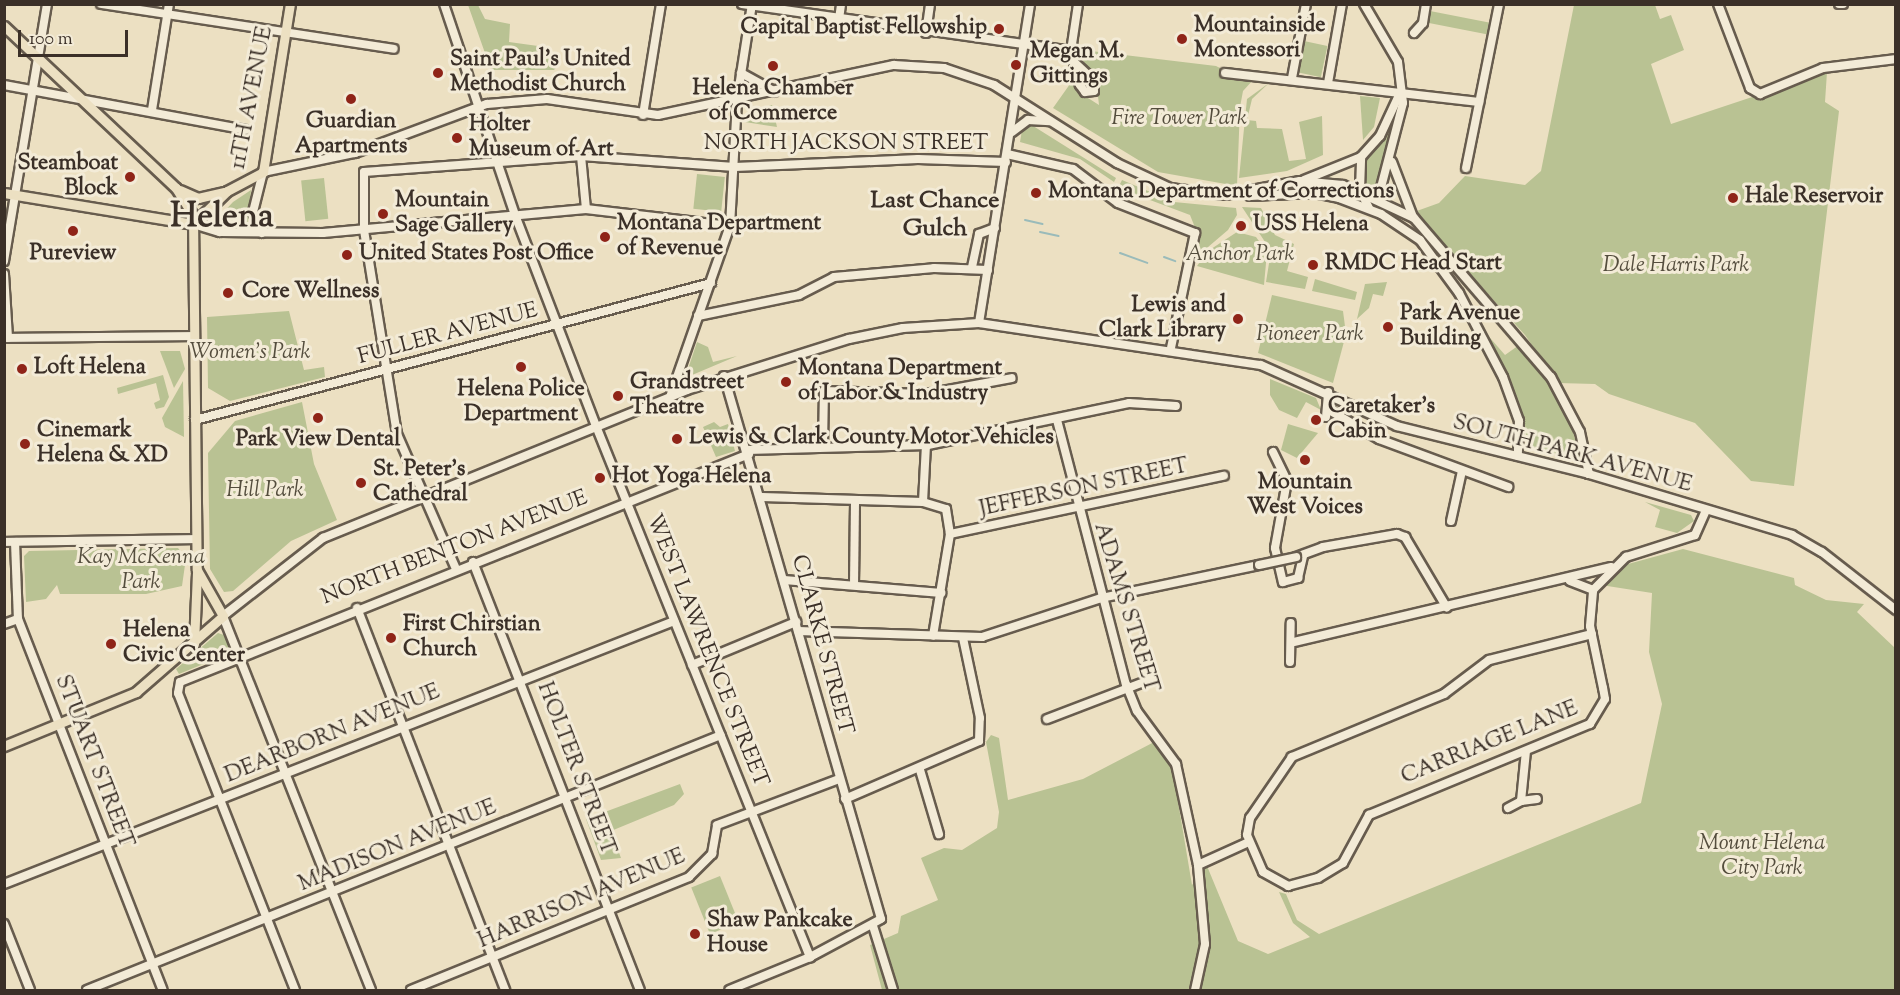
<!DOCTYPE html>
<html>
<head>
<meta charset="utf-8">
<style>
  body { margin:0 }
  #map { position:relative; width:1900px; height:995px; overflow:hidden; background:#ece0c2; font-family:"Sorts Mill Goudy",serif }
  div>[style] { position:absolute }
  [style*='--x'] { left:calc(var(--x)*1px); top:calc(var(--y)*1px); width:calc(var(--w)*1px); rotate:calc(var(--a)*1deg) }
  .green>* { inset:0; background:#b9c293; transform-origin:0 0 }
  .stream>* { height:2px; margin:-1px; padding:0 1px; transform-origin:1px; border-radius:1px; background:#9abbba }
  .roads { filter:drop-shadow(2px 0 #675c4e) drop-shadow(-2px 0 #675c4e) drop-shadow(0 2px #675c4e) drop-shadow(0 -2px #675c4e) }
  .minor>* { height:8px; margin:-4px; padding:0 4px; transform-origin:4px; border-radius:4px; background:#f3ebd7 }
  .major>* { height:9px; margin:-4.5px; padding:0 4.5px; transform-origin:4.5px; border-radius:4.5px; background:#ece0c2 }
  .bridges { filter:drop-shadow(2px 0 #675c4e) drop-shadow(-2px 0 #675c4e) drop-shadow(0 2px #675c4e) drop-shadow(0 -2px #675c4e) }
  .minor-bridge>* { height:8px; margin:-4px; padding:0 4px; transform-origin:4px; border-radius:4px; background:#f3ebd7 }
  .dots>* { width:16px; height:16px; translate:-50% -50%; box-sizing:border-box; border:3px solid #f3ebd7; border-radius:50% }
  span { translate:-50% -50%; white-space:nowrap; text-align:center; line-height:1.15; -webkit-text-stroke:6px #f3ebd7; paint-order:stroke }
  .poi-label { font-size:22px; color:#3b3028; font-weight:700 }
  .left { translate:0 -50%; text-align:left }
  .right { translate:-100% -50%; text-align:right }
  .street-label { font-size:22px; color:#3b3028 }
  .park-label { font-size:22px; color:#544d3d; font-style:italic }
  .neighbourhood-label { font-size:24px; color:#3b3028; font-weight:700 }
  .town-label { font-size:34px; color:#3b3028; font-weight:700 }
  .frame { position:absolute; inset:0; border:6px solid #3b3028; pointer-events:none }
  .scale { position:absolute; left:18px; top:30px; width:110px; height:27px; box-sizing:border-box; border:3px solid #3b3028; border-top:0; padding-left:8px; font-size:18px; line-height:21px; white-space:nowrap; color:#3b3028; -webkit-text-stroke:4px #f3ebd7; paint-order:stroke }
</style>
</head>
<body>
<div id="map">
  <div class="green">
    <i style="clip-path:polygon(468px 5px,478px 5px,485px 19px,510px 24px,509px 42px,538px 46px,559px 64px,554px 70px,491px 70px)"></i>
    <i style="clip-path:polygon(1574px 5px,1655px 5px,1660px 19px,1671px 15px,1684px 50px,1651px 64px,1671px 124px,1827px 72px,1825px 102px,1839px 111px,1794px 486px,1751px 481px,1695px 423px,1609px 394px,1595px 384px,1558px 383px,1525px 335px,1414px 212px,1439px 203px,1465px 176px,1525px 185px,1541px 171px)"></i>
    <i style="left:1430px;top:11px;width:60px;height:12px;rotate:11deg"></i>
    <i style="left:1304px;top:41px;width:24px;height:32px;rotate:12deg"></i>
    <i style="clip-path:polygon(1091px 51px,1216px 66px,1222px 69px,1221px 76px,1253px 80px,1243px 91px,1240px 107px,1237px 186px,1158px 172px,1053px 108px,1070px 84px,1073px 64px,1077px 91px,1099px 105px,1096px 79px,1082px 59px)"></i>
    <i style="clip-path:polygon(1269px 83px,1252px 99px,1247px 120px,1256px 121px,1257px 128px,1282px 129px,1289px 161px,1306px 159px,1299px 122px,1322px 116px,1323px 155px,1287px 171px,1239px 178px,1247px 99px)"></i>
    <i style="clip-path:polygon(1360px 96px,1380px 98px,1374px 127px,1363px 140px)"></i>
    <i style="clip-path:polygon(1396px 104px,1396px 116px,1374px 192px,1362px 183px,1364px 163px,1389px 126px)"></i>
    <i style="clip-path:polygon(772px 105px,777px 127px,745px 122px,748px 112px)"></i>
    <i style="clip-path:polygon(1030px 124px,1116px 178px,1114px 182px,1080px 159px,1020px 142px,1022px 130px)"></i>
    <i style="left:697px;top:174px;width:28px;height:35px;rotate:6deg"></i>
    <i style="left:324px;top:178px;width:41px;height:23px;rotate:84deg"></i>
    <i style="clip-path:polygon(1122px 180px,1174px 202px,1236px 208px,1237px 215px,1228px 230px,1194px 259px,1198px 235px,1190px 215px,1126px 191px,1119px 186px)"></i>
    <i style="clip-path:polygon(251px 190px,248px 222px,217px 219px,233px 202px)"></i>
    <i style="clip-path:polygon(1242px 207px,1261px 208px,1275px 235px,1294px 244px,1287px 271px,1308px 277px,1305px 289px,1266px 282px,1271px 251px)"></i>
    <i style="clip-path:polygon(1237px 232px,1256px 237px,1267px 252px,1264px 285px,1197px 266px,1208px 251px)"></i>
    <i style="clip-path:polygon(1315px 279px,1357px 292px,1355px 300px,1312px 291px)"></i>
    <i style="clip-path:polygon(1387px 282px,1383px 296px,1373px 294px,1369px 308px,1357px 319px,1365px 284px)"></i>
    <i style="clip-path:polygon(1272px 295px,1343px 311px,1346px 334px,1333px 383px,1258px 353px)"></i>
    <i style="clip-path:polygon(289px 311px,304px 370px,324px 367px,325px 377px,230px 401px,208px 388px,207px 317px)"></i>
    <i style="clip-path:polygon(1484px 331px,1505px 355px,1522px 343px,1565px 408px,1582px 460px,1529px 447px,1516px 397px)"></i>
    <i style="clip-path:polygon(697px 342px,708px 347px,713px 362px,737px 356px,685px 378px)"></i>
    <i style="clip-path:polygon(160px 351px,180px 351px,185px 369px,174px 388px)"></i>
    <i style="clip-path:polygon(163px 375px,169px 397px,164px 407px,156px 409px,154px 403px,160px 400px,156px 383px,118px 394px,117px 388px)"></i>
    <i style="clip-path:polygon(1270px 379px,1316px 398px,1321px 410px,1306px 402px,1297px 418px,1279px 410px,1270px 395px)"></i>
    <i style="clip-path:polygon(183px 381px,184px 437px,165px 427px,162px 418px)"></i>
    <i style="clip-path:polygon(302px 402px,314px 464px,337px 520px,291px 541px,233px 591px,224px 592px,210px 569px,208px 453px,235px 421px)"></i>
    <i style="clip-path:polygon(714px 422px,720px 427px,728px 424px,735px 451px,716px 457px,703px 427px)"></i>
    <i style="clip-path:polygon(1288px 424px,1318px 433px,1297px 458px,1281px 450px)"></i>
    <i style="clip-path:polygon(1645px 502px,1691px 515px,1694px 521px,1677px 533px,1655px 527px,1660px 510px)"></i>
    <i style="clip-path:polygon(178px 548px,186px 558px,182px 586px,146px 594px,60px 594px,57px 585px,46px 599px,26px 602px,24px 556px,29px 551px)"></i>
    <i style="clip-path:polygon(1683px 549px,1794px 578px,1795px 585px,1826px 600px,1864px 604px,1857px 612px,1895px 648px,1895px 990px,882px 990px,870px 945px,898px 933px,901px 916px,938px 900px,921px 858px,944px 848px,962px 850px,997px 828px,999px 812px,986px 742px,991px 735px,999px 738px,1008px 800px,1083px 779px,1158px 740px,1171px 760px,1192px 885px,1207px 866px,1238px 941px,1268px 954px,1310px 937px,1293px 923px,1279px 892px,1286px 894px,1297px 920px,1319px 934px,1641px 803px,1662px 704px,1649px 652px,1652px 593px,1601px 585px,1628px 564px)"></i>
    <i style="clip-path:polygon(218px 633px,227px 636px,233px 652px,179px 674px,176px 669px)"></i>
    <i style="clip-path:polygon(680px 784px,684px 794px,674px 805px,611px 831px,621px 858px,601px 860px,586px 819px)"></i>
    <i style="left:720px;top:876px;width:50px;height:31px;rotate:68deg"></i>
  </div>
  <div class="stream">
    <i style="--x:1025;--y:220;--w:18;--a:13"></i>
    <i style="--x:1040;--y:232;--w:19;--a:12"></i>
    <i style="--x:1120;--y:253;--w:29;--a:20"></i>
    <i style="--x:1164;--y:257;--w:12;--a:20"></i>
  </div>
  <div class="roads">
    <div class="minor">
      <i style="--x:101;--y:4;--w:296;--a:8.7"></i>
      <i style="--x:444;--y:4;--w:223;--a:71.4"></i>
      <i style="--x:515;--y:215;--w:226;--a:69"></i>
      <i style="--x:596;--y:426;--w:573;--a:68.05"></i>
      <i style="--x:742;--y:4;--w:332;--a:8.1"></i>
      <i style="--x:1364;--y:4;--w:67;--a:59.6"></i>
      <i style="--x:1398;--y:62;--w:41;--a:83"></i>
      <i style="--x:1403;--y:103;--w:99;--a:104.6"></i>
      <i style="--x:1718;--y:4;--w:90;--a:69.1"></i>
      <i style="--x:1750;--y:88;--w:12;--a:31"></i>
      <i style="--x:1760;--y:94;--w:68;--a:-22.4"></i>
      <i style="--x:1823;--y:68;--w:74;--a:-7"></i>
      <i style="--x:1839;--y:4;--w:4;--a:0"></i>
      <i style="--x:839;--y:19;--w:15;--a:-82"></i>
      <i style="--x:926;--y:33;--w:29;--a:-82"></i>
      <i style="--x:1414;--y:33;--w:13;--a:-48"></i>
      <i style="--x:1423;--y:23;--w:19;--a:-81"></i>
      <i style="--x:1074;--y:62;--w:25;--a:43"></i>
      <i style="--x:1092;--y:79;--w:12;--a:81"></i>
      <i style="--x:1094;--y:91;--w:9;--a:174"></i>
      <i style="--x:1085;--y:92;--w:9;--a:-126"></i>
      <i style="--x:1080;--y:85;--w:35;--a:-105"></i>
      <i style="--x:1071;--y:51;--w:48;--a:-81.5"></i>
      <i style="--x:741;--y:73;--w:38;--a:29"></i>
      <i style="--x:1225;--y:73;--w:256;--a:6.5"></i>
      <i style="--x:1292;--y:78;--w:75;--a:-79.3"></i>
      <i style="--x:1328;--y:83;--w:80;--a:-80"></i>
      <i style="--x:4;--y:85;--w:246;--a:10.5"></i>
      <i style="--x:152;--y:110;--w:107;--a:-80.9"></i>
      <i style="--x:643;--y:115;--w:112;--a:-80.8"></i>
      <i style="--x:1012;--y:132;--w:20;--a:-37"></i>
      <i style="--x:1028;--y:120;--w:22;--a:3"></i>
      <i style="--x:1007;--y:154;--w:68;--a:12.8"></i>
      <i style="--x:1073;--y:169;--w:56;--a:37.1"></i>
      <i style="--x:1118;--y:203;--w:83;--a:21.3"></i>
      <i style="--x:1195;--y:233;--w:117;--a:101.8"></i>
      <i style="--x:581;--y:156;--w:53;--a:84.6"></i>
      <i style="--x:1392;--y:162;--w:59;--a:69.1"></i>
      <i style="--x:1466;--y:168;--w:167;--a:-78.6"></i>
      <i style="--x:1304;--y:180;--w:61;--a:-22"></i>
      <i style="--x:1250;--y:196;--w:65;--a:-2.6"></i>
      <i style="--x:1315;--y:193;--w:25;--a:12"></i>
      <i style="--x:1339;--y:198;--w:45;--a:20.9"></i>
      <i style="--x:1381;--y:214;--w:47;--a:33.7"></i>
      <i style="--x:1420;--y:240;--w:66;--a:53.7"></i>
      <i style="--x:1459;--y:293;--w:95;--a:62.4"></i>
      <i style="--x:1503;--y:377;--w:47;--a:70"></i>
      <i style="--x:1519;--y:421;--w:35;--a:92"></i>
      <i style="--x:1369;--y:208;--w:20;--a:-117"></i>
      <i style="--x:1360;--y:190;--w:33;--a:-88"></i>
      <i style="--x:1361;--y:157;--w:28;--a:-48"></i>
      <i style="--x:1380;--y:136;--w:47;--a:-65.1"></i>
      <i style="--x:193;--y:224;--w:28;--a:17"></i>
      <i style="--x:220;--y:232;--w:103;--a:0.6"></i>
      <i style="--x:323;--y:233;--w:264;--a:-5.2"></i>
      <i style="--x:586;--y:209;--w:145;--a:6.7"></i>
      <i style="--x:262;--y:233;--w:23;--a:-113"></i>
      <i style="--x:253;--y:212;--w:41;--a:-76"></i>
      <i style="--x:263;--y:172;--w:94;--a:-11.7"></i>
      <i style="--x:355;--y:153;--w:141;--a:-20.4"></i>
      <i style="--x:487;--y:104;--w:60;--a:-4.8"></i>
      <i style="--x:547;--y:99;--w:112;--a:8.2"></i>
      <i style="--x:658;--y:115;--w:241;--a:-12"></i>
      <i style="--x:894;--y:65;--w:50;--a:3.4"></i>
      <i style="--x:944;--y:68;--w:53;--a:18.8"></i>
      <i style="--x:994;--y:85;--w:146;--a:32.4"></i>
      <i style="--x:1117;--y:163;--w:59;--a:25.3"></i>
      <i style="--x:1170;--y:188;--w:55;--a:7.3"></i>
      <i style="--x:1225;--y:195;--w:76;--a:-10.6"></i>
      <i style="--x:1300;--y:181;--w:43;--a:5.3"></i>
      <i style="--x:1343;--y:185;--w:78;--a:24.9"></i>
      <i style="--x:1414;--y:218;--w:210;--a:49.3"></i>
      <i style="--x:1551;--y:377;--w:62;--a:62.2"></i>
      <i style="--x:1580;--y:432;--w:43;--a:77.9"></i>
      <i style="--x:4;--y:261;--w:261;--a:-80.5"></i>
      <i style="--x:972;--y:267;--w:34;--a:-78"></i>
      <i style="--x:979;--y:234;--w:17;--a:-21"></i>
      <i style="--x:4;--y:274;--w:64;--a:86.4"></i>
      <i style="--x:698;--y:316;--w:103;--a:-11.7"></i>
      <i style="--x:799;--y:295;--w:39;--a:-27"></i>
      <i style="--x:834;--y:277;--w:100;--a:-5.1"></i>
      <i style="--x:934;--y:268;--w:54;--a:2.1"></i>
      <i style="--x:979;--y:323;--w:323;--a:-80.9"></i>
      <i style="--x:4;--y:338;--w:190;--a:-0.6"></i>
      <i style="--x:724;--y:376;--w:565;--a:73.87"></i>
      <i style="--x:881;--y:919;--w:81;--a:151.8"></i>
      <i style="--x:810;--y:957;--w:87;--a:157.8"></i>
      <i style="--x:670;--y:397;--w:181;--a:-70.7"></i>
      <i style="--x:730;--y:226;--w:126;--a:-86.8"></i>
      <i style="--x:737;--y:100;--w:97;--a:-81.1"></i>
      <i style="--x:1329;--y:410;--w:58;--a:30.1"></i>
      <i style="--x:1379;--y:439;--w:138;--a:20.4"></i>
      <i style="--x:1326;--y:417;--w:25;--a:-85"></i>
      <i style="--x:195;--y:420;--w:534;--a:-14.87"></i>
      <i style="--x:1057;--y:420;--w:273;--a:75.4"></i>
      <i style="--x:1126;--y:684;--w:29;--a:68"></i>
      <i style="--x:1137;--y:711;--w:66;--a:53.7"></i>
      <i style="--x:1176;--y:764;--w:103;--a:77.7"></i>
      <i style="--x:823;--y:446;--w:55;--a:-89"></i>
      <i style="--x:824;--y:391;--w:102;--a:1.7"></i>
      <i style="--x:926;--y:394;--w:87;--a:-10.5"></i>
      <i style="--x:747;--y:450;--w:181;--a:-1.6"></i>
      <i style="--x:928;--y:445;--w:205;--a:-11.8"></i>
      <i style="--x:1129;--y:403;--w:47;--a:3.7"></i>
      <i style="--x:1273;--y:452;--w:32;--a:64"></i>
      <i style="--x:1287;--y:481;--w:68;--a:100.2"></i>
      <i style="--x:1275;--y:548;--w:35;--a:77"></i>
      <i style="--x:1283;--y:582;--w:16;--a:-15"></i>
      <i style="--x:1298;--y:578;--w:23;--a:-77"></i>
      <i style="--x:762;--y:497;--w:161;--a:1.8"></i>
      <i style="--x:923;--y:502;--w:24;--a:17"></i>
      <i style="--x:946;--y:509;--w:25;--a:81"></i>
      <i style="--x:950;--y:534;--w:103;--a:99.5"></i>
      <i style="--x:923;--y:502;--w:57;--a:-87"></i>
      <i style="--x:1451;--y:521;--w:51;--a:-77.6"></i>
      <i style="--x:950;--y:534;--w:280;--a:-12"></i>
      <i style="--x:4;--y:542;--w:192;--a:-0.9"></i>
      <i style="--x:15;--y:542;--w:77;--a:87.8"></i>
      <i style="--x:18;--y:619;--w:398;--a:68.7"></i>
      <i style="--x:1296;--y:557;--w:29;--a:-20"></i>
      <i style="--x:1323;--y:547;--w:75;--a:-10"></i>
      <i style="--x:1397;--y:534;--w:9;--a:21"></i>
      <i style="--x:1405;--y:537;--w:82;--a:59.4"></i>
      <i style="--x:473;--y:562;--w:459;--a:68.7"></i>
      <i style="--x:456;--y:569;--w:147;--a:-113.6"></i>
      <i style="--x:397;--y:434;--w:207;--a:-99.2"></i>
      <i style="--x:364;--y:230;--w:58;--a:-90"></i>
      <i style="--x:364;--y:172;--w:218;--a:-4.2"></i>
      <i style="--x:581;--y:156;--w:154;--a:4.1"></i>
      <i style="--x:735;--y:167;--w:183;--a:-2.5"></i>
      <i style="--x:918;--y:159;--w:88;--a:2"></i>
      <i style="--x:784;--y:580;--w:158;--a:4.7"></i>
      <i style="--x:1570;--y:581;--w:25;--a:21"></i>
      <i style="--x:854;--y:585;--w:85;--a:-89.3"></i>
      <i style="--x:357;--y:608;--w:410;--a:68.8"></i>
      <i style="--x:4;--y:624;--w:15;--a:-20"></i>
      <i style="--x:798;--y:631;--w:184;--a:1.9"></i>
      <i style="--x:982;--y:637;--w:125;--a:-18.1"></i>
      <i style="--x:1101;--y:598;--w:161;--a:-11.8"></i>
      <i style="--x:1592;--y:634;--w:106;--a:165.8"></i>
      <i style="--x:1489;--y:660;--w:56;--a:142.9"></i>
      <i style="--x:1444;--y:694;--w:165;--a:157.5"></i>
      <i style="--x:1292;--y:757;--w:74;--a:124.5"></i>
      <i style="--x:1250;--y:818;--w:17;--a:100"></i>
      <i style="--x:1247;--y:835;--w:40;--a:66.6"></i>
      <i style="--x:1263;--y:872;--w:29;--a:29"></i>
      <i style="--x:1288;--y:886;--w:31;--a:-15"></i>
      <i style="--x:1318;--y:878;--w:29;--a:-31"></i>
      <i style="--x:1343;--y:863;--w:55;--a:-61.6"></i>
      <i style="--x:1369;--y:815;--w:239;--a:-22.4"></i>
      <i style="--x:1590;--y:724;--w:29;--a:-59"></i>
      <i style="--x:1605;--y:699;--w:11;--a:-100"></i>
      <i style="--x:1603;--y:688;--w:63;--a:-101.8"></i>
      <i style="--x:1590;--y:626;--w:36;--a:-85"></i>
      <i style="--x:1593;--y:590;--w:47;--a:-45"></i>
      <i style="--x:1626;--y:557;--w:72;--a:-17.7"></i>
      <i style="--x:1695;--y:535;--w:27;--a:-66"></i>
      <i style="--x:1294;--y:642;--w:326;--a:-13.3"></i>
      <i style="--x:1290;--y:662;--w:39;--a:-89"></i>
      <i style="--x:692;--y:665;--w:113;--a:-22.5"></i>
      <i style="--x:1047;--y:719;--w:112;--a:-20.9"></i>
      <i style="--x:920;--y:770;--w:67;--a:73.5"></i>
      <i style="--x:845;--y:799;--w:146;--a:-23.4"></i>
      <i style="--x:979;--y:741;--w:23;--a:-88"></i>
      <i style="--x:980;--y:718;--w:82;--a:-102"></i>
      <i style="--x:1521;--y:801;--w:16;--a:-7"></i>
      <i style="--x:1508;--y:808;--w:15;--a:-28"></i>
      <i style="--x:1521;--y:801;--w:50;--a:-84.3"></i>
      <i style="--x:4;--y:884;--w:720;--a:-21.43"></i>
      <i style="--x:4;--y:924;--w:71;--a:68.5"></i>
      <i style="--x:873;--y:926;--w:67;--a:72.6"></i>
      <i style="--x:87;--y:990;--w:683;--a:-21.91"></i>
      <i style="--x:295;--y:990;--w:319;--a:-111.5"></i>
      <i style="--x:178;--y:693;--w:11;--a:-80"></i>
      <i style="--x:180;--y:682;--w:613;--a:-21.84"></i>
      <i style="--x:371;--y:990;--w:402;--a:-111.6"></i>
      <i style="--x:223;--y:616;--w:127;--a:-38"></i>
      <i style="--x:323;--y:538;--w:393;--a:-22.1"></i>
      <i style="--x:687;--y:390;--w:170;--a:-17.5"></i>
      <i style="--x:849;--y:339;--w:55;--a:-11.5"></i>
      <i style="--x:903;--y:328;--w:76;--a:-3.8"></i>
      <i style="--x:979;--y:323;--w:285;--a:8.5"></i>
      <i style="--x:1261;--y:365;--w:149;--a:24.2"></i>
      <i style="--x:1397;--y:426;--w:198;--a:14"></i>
      <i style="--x:1589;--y:474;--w:212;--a:16.7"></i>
      <i style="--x:1792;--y:535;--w:34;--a:30"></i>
      <i style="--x:1822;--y:552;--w:94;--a:38.1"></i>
      <i style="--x:411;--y:990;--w:300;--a:-22.1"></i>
      <i style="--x:689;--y:877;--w:33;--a:-45"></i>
      <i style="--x:712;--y:854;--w:29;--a:-80"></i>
      <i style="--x:717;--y:825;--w:130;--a:-20.7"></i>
      <i style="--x:1195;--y:990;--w:47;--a:-77.7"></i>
      <i style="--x:1205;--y:944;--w:79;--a:-95.1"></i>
      <i style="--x:1198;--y:865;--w:56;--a:-24.3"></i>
    </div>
    <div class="major">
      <i style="--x:4;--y:26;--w:236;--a:43.3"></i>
      <i style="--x:176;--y:188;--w:32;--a:58"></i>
      <i style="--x:193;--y:215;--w:355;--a:89.4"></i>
      <i style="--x:197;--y:570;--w:53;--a:60.5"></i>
      <i style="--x:223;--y:616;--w:116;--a:138.9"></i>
      <i style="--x:136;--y:692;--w:143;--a:157.8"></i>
      <i style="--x:180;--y:190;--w:20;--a:24"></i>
      <i style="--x:198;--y:198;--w:27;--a:-13"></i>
      <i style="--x:4;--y:193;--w:192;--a:9.3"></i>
      <i style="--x:193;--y:224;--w:47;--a:-44.1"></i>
      <i style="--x:227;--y:191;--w:41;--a:-27.8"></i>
      <i style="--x:263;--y:172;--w:170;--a:-80.9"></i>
      <i style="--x:194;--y:644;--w:71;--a:-87.6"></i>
    </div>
  </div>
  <div class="bridges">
    <div class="minor-bridge">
      <i style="--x:1259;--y:565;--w:38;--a:-12"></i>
    </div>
  </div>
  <div class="dots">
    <i style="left:999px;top:29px;background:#8f2418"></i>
    <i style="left:1182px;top:39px;background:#8f2418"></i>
    <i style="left:1016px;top:65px;background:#8f2418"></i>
    <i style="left:773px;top:66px;background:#8f2418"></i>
    <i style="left:438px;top:73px;background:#8f2418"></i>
    <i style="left:351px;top:99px;background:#8f2418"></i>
    <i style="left:457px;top:138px;background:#8f2418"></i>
    <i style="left:130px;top:177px;background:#8f2418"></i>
    <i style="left:1036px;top:193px;background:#8f2418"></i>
    <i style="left:1733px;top:198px;background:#8f2418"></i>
    <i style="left:383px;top:214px;background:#8f2418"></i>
    <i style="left:1241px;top:226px;background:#8f2418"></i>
    <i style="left:73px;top:231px;background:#8f2418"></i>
    <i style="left:605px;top:237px;background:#8f2418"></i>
    <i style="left:347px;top:255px;background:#8f2418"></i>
    <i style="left:1313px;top:265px;background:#8f2418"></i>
    <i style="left:228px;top:293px;background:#8f2418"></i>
    <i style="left:1238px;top:319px;background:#8f2418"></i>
    <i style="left:1388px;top:327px;background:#8f2418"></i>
    <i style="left:521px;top:367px;background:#8f2418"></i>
    <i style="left:22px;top:369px;background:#8f2418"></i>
    <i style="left:786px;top:382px;background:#8f2418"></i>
    <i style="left:618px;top:396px;background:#8f2418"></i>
    <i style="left:318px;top:418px;background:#8f2418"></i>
    <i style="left:1316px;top:420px;background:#8f2418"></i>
    <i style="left:677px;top:439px;background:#8f2418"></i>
    <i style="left:25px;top:444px;background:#8f2418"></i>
    <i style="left:1305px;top:460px;background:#8f2418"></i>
    <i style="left:600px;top:478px;background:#8f2418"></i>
    <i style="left:361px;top:483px;background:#8f2418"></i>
    <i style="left:391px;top:638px;background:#8f2418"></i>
    <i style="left:111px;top:644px;background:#8f2418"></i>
    <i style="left:695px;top:934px;background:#8f2418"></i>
  </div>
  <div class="poi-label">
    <span class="left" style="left:1194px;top:39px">Mountainside<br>Montessori</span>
    <span class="right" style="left:987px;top:29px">Capital Baptist Fellowship</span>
    <span class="left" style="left:1030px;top:65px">Megan M.<br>Gittings</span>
    <span class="left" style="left:450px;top:73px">Saint Paul's United<br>Methodist Church</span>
    <span style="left:773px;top:102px">Helena Chamber<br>of Commerce</span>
    <span style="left:351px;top:135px">Guardian<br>Apartments</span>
    <span class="left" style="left:469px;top:138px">Holter<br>Museum of Art</span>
    <span class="right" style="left:118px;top:177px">Steamboat<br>Block</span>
    <span class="left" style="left:1048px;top:193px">Montana Department of Corrections</span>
    <span class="left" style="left:1745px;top:198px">Hale Reservoir</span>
    <span class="left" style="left:395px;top:214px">Mountain<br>Sage Gallery</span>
    <span class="left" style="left:617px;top:237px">Montana Department<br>of Revenue</span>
    <span class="left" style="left:1253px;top:226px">USS Helena</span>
    <span style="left:73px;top:255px">Pureview</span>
    <span class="left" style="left:359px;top:255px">United States Post Office</span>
    <span class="left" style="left:1325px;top:265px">RMDC Head Start</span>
    <span class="left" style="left:242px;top:293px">Core Wellness</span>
    <span class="right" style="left:1226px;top:319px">Lewis and<br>Clark Library</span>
    <span class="left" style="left:1400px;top:327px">Park Avenue<br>Building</span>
    <span class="left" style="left:34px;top:369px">Loft Helena</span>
    <span class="left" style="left:798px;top:382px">Montana Department<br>of Labor &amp; Industry</span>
    <span class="left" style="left:630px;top:396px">Grandstreet<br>Theatre</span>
    <span style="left:521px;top:403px">Helena Police<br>Department</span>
    <span class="left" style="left:1328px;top:420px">Caretaker's<br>Cabin</span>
    <span class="left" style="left:37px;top:444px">Cinemark<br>Helena &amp; XD</span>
    <span class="left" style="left:689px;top:439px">Lewis &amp; Clark County Motor Vehicles</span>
    <span style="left:318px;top:441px">Park View Dental</span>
    <span class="left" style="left:373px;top:483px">St. Peter's<br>Cathedral</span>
    <span class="left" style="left:612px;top:478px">Hot Yoga Helena</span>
    <span style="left:1305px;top:496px">Mountain<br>West Voices</span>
    <span class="left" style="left:403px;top:638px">First Chirstian<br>Church</span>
    <span class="left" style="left:123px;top:644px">Helena<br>Civic Center</span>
    <span class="left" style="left:707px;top:934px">Shaw Pankcake<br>House</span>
  </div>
  <div class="street-label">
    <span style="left:253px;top:98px;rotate:-79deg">11TH AVENUE</span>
    <span style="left:846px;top:145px">NORTH JACKSON STREET</span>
    <span style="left:448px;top:335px;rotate:-15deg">FULLER AVENUE</span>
    <span style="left:1572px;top:455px;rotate:15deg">SOUTH PARK AVENUE</span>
    <span style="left:1084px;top:489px;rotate:-12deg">JEFFERSON STREET</span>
    <span style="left:455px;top:549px;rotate:-21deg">NORTH BENTON AVENUE</span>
    <span style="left:1125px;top:608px;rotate:73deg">ADAMS STREET</span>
    <span style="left:821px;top:645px;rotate:75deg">CLARKE STREET</span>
    <span style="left:706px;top:651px;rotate:68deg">WEST LAWRENCE STREET</span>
    <span style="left:333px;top:735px;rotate:-22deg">DEARBORN AVENUE</span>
    <span style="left:1490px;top:744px;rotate:-22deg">CARRIAGE LANE</span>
    <span style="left:93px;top:762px;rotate:69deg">STUART STREET</span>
    <span style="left:575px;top:769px;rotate:69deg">HOLTER STREET</span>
    <span style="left:398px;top:847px;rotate:-22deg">MADISON AVENUE</span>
    <span style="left:582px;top:900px;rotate:-23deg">HARRISON AVENUE</span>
  </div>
  <div class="park-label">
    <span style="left:1179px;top:120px">Fire Tower Park</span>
    <span style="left:1240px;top:256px">Anchor Park</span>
    <span style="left:1676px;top:267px">Dale Harris Park</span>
    <span style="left:1310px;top:336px">Pioneer Park</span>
    <span style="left:250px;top:354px">Women's Park</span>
    <span style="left:265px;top:492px">Hill Park</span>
    <span style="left:141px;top:571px">Kay McKenna<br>Park</span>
    <span style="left:1762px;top:857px">Mount Helena<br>City Park</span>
  </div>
  <div class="neighbourhood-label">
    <span style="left:935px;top:216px">Last Chance<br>Gulch</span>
  </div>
  <div class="town-label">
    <span style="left:222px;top:218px">Helena</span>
  </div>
  <div class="frame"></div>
  <div class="scale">100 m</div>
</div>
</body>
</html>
